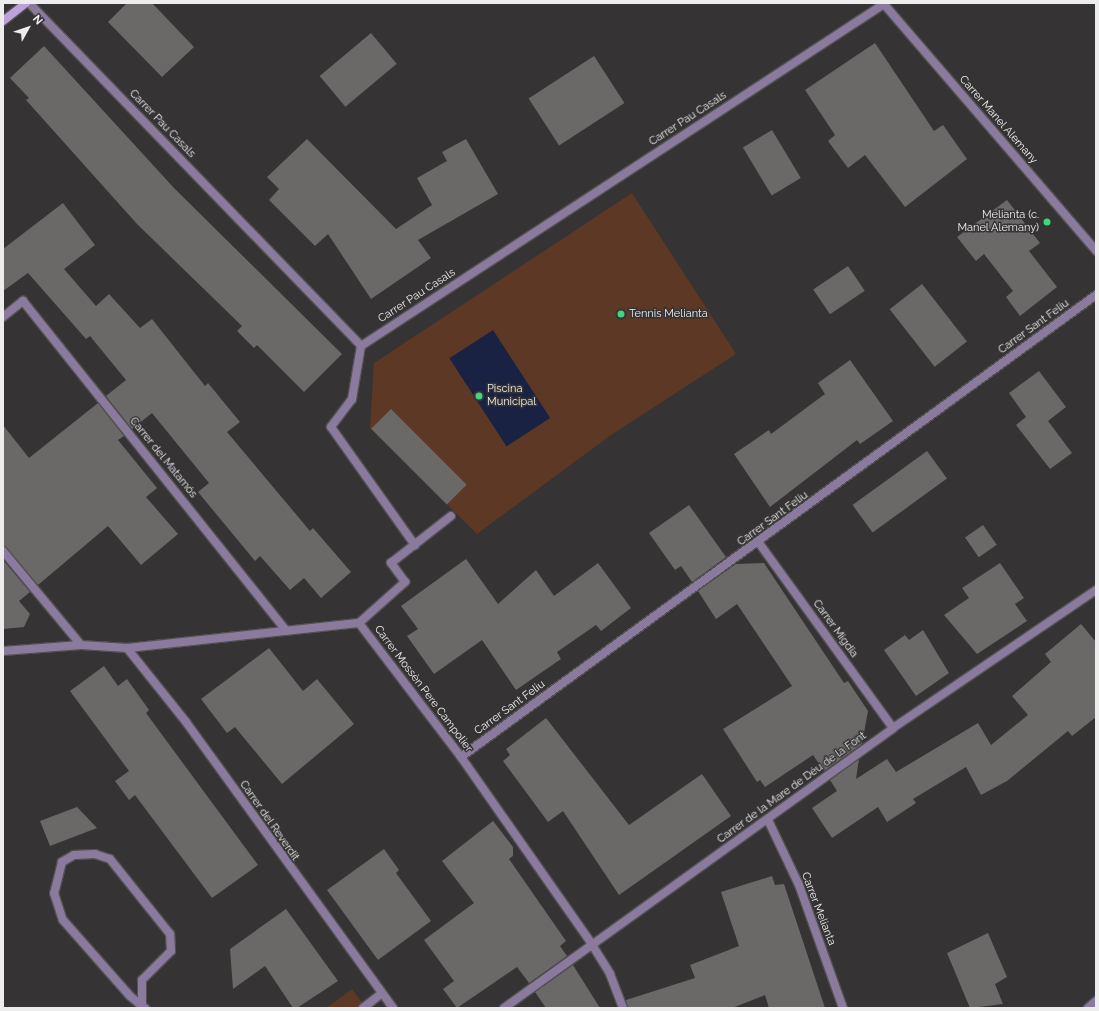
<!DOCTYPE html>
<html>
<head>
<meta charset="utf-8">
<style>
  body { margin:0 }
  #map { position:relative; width:1099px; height:1011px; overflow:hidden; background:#353334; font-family:Raleway,sans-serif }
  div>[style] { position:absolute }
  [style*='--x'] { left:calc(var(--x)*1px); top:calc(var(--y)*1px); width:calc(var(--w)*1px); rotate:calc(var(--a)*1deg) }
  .green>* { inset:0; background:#5c3825 }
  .water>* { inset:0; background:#192243; transform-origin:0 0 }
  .building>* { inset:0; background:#6b6868; transform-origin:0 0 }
  .roads { filter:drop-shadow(1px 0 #535152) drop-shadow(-1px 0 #535152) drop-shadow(0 1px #535152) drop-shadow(0 -1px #535152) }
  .lane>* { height:8px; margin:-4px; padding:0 4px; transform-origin:4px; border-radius:4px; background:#8a7b9e }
  .street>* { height:8px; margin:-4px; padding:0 4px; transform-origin:4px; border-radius:4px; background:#8a7b9e }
  .secondary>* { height:8px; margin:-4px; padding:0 4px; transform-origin:4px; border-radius:4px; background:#bba2da }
  .dots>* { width:11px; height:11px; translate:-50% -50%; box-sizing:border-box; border:2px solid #353334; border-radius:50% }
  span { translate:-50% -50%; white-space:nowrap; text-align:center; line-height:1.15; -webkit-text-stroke:3px #353334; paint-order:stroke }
  .street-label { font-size:11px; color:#eeedee }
  .poi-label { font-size:11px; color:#eeedee }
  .right { translate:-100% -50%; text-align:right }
  .left { translate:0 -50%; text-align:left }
  .frame { position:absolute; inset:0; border:4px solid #eeedee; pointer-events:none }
  .north { position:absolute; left:8px; top:8px; width:40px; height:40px; -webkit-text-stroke:3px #353334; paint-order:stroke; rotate:50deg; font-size:11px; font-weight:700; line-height:16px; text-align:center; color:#eeedee }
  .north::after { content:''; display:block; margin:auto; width:14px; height:18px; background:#eeedee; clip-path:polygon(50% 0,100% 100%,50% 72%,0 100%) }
</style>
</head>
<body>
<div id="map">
  <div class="green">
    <i style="clip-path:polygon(632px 193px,736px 354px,611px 435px,477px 534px,370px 428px,374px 363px)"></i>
    <i style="clip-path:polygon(352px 989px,366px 1008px,326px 1008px)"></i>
  </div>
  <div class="water">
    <i style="left:493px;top:330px;width:105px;height:52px;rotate:57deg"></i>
  </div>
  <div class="building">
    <i style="clip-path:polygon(127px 3px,152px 3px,194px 47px,162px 77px,108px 22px)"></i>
    <i style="left:371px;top:33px;width:40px;height:67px;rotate:50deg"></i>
    <i style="clip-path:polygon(875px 43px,934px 131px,943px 125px,967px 159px,905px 207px,865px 155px,848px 168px,828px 141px,835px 135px,805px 90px)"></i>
    <i style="clip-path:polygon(44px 46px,174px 188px,342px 354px,304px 392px,257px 345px,254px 348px,237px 331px,242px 326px,137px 224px,26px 100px,29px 98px,10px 78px)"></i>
    <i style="left:594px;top:56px;width:56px;height:78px;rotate:57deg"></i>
    <i style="left:772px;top:130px;width:56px;height:34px;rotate:59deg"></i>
    <i style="clip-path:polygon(307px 139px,396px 229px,432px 205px,417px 178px,447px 161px,442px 152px,466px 139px,498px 194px,418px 240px,431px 258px,371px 299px,328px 234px,315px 246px,269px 200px,279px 189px,267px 177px)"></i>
    <i style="clip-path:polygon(1007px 200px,1040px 243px,1029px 251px,1057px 287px,1020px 316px,1006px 297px,1013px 291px,984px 254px,976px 261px,957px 237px)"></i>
    <i style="clip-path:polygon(63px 203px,95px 245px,64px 269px,96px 306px,109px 294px,140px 328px,152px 319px,205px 386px,208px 383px,240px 422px,227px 432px,310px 531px,313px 528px,351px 572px,321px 598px,304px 578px,290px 590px,260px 556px,255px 561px,198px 492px,209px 483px,152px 413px,132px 429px,106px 396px,126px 380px,90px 336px,86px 339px,28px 273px,3px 291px,3px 249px)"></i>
    <i style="left:848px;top:266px;width:30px;height:42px;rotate:56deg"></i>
    <i style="left:922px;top:284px;width:73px;height:41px;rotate:52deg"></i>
    <i style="clip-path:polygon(850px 360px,893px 421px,860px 444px,857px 440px,770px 507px,734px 454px,769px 430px,771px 434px,825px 394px,818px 383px)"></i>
    <i style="clip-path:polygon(1039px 371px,1066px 407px,1048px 421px,1072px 453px,1050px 469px,1016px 425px,1026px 417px,1009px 393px)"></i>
    <i style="clip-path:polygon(98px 403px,124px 436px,118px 440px,157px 488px,146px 497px,178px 534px,141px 565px,108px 526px,38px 585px,3px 546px,3px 425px,29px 458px)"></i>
    <i style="left:391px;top:409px;width:107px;height:28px;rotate:45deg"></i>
    <i style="left:927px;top:451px;width:34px;height:92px;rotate:54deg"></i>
    <i style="clip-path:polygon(689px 505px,726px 557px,692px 582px,681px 566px,675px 570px,649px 533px)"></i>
    <i style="left:983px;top:525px;width:24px;height:22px;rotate:55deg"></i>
    <i style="clip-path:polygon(466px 559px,498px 604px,536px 570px,554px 596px,598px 563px,631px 608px,601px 631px,596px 625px,557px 652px,561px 659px,516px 690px,482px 640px,434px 674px,407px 636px,418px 629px,401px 606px)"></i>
    <i style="clip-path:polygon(3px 560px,30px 592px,19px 601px,30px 614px,24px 627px,3px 629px)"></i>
    <i style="clip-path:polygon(764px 563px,844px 683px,848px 681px,868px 711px,862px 744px,824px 771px,813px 755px,765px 787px,760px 780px,757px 782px,723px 729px,792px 686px,737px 604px,716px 619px,698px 591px,736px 564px)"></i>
    <i style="clip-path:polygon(1000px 563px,1024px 598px,1015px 604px,1027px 621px,977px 654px,944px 615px,969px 598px,962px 588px)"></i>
    <i style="clip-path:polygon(1081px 624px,1096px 642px,1096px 717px,1072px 736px,1068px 731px,1007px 781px,981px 795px,966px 767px,913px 799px,916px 803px,887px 822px,878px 807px,832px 838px,812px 808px,837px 791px,830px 780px,859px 759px,856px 779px,887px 759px,896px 772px,978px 723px,991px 745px,1028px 715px,1012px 696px,1051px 662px,1045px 654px)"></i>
    <i style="clip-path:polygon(923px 630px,949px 673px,916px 696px,884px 650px,905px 635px,909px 640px)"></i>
    <i style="clip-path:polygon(269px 648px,303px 691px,317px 679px,354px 724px,282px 784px,235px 727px,227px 733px,201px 699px)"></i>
    <i style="clip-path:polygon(104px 666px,118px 686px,127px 679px,149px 710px,146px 713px,258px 865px,212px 898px,135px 795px,129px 800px,115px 781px,129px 771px,70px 691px)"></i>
    <i style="clip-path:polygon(546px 718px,629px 825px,702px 774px,731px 816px,619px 895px,563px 811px,548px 822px,503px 761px,510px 755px,506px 749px)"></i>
    <i style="clip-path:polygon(77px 807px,97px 828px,50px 846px,40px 821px)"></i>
    <i style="clip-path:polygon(493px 821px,513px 847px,513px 856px,509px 859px,566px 941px,560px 946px,567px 956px,529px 983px,517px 967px,457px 1008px,443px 989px,454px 981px,424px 940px,474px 903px,442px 861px)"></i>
    <i style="clip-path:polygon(384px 849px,399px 870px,396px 873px,431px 921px,378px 960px,327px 890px)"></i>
    <i style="clip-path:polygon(772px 876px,775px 885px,784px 884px,825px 1008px,769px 1008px,765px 995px,732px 1008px,628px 1008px,626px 1000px,695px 978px,690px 965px,739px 946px,721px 892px)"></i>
    <i style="clip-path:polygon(286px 909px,338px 981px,297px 1008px,293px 1008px,265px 966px,233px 989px,230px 949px)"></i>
    <i style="clip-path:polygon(988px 933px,1007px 977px,995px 984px,1003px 1004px,970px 1008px,947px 953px)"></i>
    <i style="clip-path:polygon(573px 965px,600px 1008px,546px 1008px,535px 992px)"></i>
  </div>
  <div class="roads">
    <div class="lane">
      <i style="--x:361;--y:346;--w:54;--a:99.6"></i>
      <i style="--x:352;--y:399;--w:35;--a:127"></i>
      <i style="--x:331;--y:427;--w:145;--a:54.6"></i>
    </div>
    <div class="street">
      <i style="--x:29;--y:3;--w:477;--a:45.9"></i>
      <i style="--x:361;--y:346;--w:625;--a:-33.18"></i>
      <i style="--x:883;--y:3;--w:327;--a:49.3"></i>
      <i style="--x:3;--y:317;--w:26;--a:-39"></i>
      <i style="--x:23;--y:301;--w:421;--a:51.4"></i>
      <i style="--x:759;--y:543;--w:228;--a:54.1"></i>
      <i style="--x:3;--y:551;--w:122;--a:50.3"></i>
      <i style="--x:359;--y:623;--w:62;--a:-41.7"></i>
      <i style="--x:405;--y:582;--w:24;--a:-126"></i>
      <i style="--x:391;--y:563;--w:76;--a:-38.1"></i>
      <i style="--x:127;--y:648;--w:95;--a:51.4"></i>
      <i style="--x:186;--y:722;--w:353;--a:54.1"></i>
      <i style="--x:3;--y:651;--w:78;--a:-4.4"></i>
      <i style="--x:81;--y:645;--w:46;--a:3.7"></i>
      <i style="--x:127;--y:648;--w:233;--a:-6.2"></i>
      <i style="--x:359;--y:623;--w:168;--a:52.7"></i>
      <i style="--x:461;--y:757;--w:227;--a:55"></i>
      <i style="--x:591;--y:943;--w:36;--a:58"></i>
      <i style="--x:610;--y:974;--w:36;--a:69"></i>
      <i style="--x:461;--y:757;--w:785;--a:-36.04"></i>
      <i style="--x:768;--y:820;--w:72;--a:64.5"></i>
      <i style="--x:799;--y:885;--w:131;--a:70.3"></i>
      <i style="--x:142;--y:1006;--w:26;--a:-90"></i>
      <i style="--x:142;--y:980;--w:41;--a:-45"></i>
      <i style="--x:171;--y:951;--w:17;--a:-93"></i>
      <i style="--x:170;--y:934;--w:96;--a:-128.7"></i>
      <i style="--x:110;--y:859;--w:16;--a:-162"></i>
      <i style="--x:95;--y:854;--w:21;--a:177"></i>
      <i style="--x:74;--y:855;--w:14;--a:150"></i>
      <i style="--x:62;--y:862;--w:32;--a:104"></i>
      <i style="--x:54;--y:893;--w:28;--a:72"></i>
      <i style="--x:63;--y:920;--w:101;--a:48.6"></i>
      <i style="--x:130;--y:996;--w:16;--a:40"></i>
      <i style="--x:142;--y:1006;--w:4;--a:34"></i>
      <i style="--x:363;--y:1008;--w:23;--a:-38"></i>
      <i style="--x:504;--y:1008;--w:479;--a:-35.7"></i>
      <i style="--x:893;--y:728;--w:245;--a:-34.2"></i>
      <i style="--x:1088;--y:1008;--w:11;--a:-41"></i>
    </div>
    <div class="secondary">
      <i style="--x:3;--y:21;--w:29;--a:-38"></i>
    </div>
  </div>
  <div class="dots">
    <i style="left:1047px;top:222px;background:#3fd77d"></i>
    <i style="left:621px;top:314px;background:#3fd77d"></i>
    <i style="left:479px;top:396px;background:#3fd77d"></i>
  </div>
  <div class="street-label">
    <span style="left:688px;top:119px;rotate:-33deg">Carrer Pau Casals</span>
    <span style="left:998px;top:120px;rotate:49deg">Carrer Manel Alemany</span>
    <span style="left:162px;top:124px;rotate:46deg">Carrer Pau Casals</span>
    <span style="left:417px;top:296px;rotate:-33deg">Carrer Pau Casals</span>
    <span style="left:1034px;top:327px;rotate:-36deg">Carrer Sant Feliu</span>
    <span style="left:163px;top:458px;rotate:51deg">Carrer del Matamós</span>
    <span style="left:773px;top:519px;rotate:-36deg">Carrer Sant Feliu</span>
    <span style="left:835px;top:629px;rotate:54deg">Carrer Migdia</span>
    <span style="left:423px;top:689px;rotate:53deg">Carrer Mossèn Pere Campolier</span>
    <span style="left:510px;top:708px;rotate:-36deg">Carrer Sant Feliu</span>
    <span style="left:792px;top:788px;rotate:-36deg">Carrer de la Mare de Déu de la Font</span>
    <span style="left:269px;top:821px;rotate:55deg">Carrer del Reverdit</span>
    <span style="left:818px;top:909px;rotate:69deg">Carrer Melianta</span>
  </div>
  <div class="poi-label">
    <span class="right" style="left:1039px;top:222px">Melianta (c.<br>Manel Alemany)</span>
    <span class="left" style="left:629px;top:314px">Tennis Melianta</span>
    <span class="left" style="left:487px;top:396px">Piscina<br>Municipal</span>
  </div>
  <div class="frame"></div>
  <div class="north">N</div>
</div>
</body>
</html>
